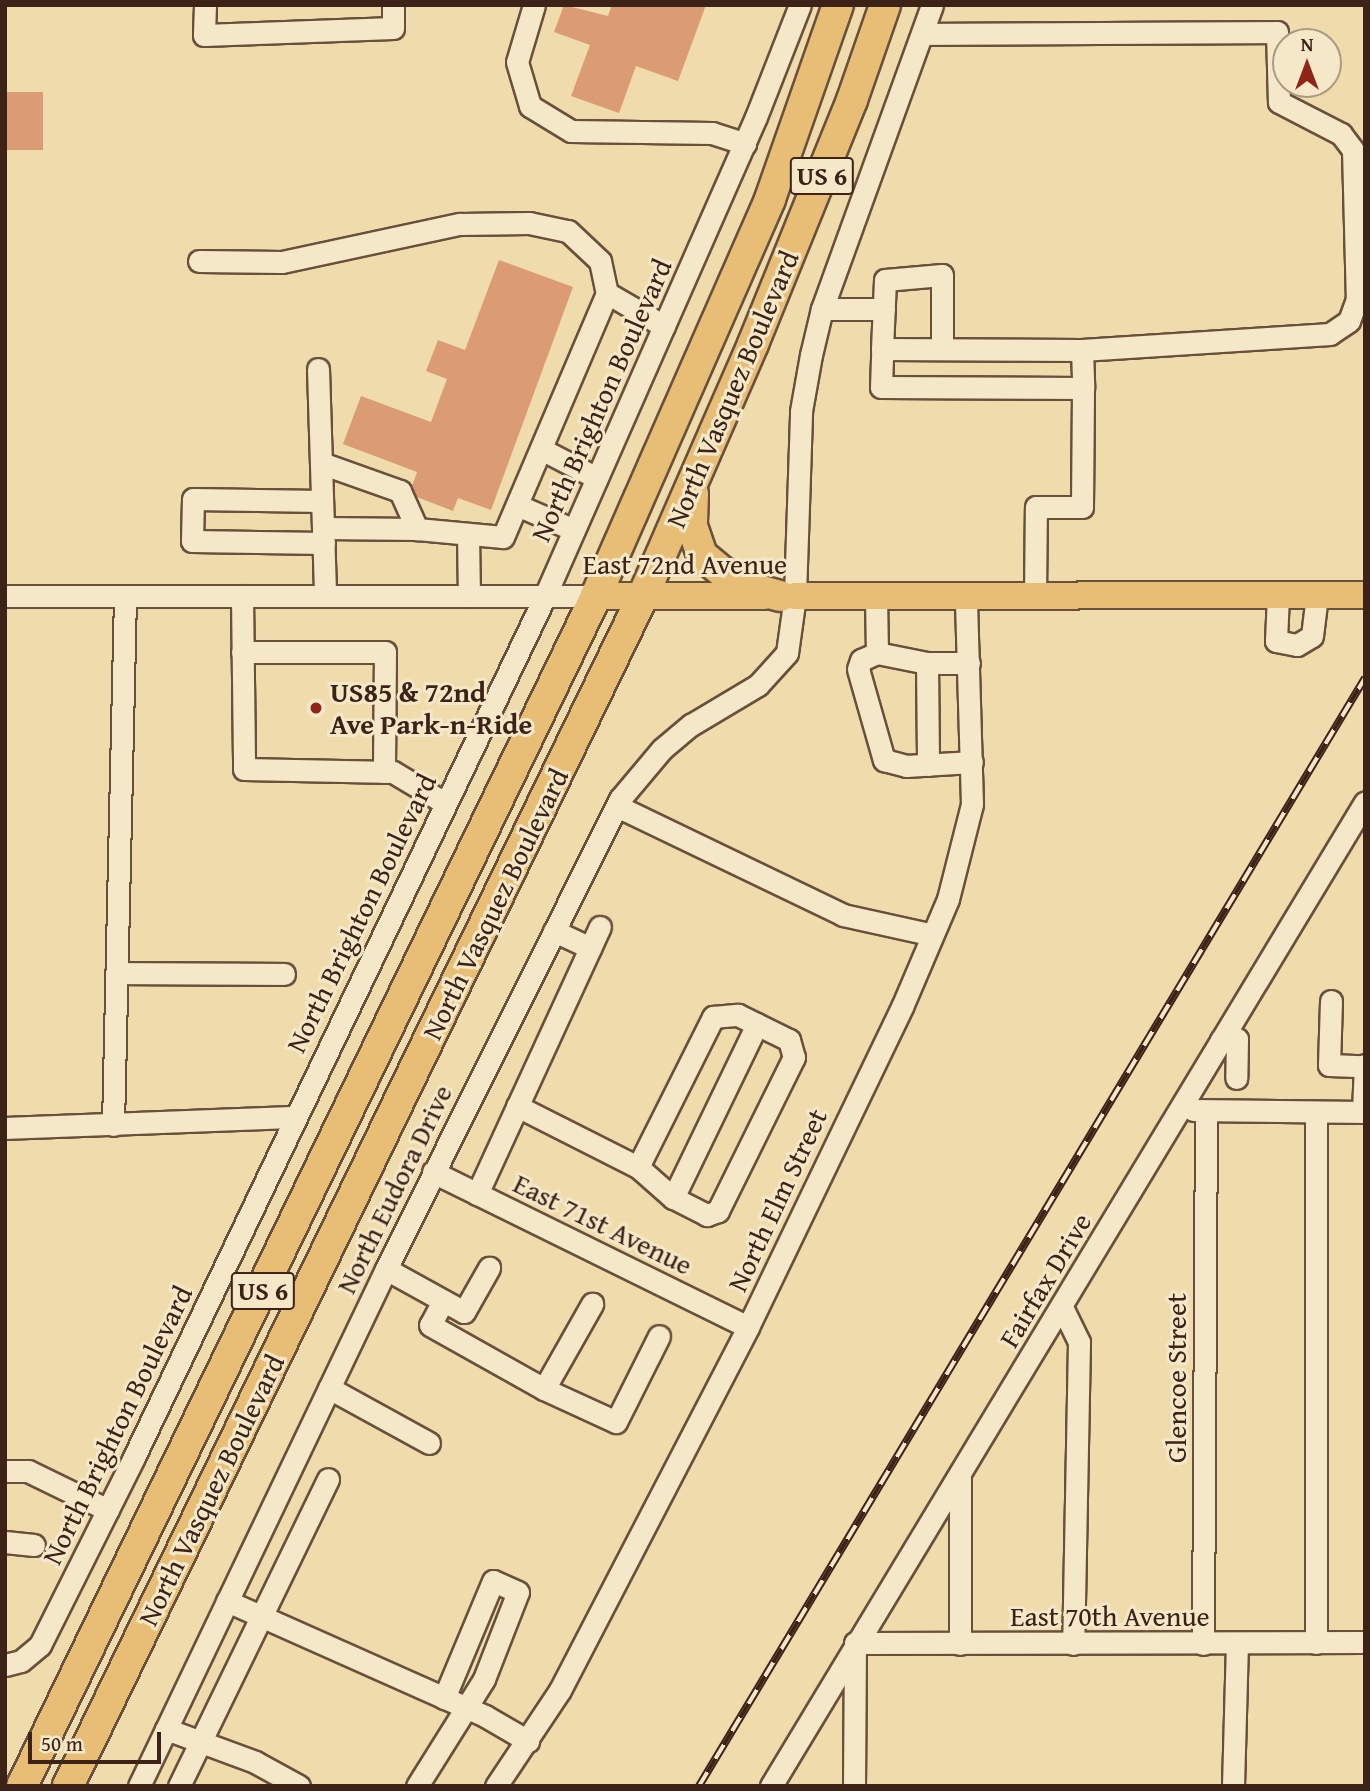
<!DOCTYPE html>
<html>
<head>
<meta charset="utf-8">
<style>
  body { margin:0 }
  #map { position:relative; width:1370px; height:1791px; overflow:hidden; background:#efdbab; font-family:"Gentium Book Plus",serif }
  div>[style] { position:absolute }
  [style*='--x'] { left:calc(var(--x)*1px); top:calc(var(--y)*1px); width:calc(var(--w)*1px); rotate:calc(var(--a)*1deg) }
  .building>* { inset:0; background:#db9b74; transform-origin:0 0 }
  .roads { filter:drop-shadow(2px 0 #69503c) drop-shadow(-2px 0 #69503c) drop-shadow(0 2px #69503c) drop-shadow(0 -2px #69503c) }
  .minor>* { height:21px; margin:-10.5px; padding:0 10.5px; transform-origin:10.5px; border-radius:10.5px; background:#f5e8c8 }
  .major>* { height:26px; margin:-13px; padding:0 13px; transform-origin:13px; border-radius:13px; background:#e8be76 }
  .highway>* { height:30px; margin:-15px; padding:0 15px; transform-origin:15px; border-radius:15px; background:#e8be76 }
  .rail>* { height:8px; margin-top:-4px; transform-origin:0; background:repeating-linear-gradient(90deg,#f5e8c8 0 16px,#3c2217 0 32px); box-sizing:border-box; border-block:2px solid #3c2217 }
  .dots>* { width:19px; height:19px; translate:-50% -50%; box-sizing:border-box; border:4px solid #f5e8c8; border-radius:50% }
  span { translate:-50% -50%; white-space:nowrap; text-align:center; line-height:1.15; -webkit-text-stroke:6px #f5e8c8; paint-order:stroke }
  .shield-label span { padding:2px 5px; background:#f5e8c8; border:2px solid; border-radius:5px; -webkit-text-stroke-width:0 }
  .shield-label { font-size:26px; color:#3c2217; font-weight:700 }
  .street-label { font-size:28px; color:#3c2217 }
  .poi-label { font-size:28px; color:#3c2217; font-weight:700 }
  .left { translate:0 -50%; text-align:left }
  .frame { position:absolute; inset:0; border:7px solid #3c2217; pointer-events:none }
  .north { position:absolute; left:1272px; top:28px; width:70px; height:70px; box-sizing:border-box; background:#f5e8c8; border:2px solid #ab9981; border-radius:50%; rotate:0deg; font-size:19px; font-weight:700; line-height:28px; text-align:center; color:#3c2217 }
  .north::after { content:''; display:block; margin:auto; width:24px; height:32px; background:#8f2418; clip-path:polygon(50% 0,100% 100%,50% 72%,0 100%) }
  .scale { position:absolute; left:28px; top:1732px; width:133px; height:32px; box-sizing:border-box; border:4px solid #3c2217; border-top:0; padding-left:9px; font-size:21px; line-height:24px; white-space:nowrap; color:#3c2217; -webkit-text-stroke:5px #f5e8c8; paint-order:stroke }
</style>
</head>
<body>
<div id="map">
  <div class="building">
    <i style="clip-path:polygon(564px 5px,608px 16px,612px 5px,706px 5px,678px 81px,636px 66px,619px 113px,571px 96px,590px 45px,554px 32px)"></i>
    <i style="left:5px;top:92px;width:38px;height:58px"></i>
    <i style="clip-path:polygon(499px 260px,573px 287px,491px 510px,458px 498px,453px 511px,417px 497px,412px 486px,417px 472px,343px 444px,361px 396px,431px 422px,447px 379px,426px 371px,438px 340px,465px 350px)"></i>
  </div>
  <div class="roads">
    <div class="minor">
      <i style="--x:205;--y:5;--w:30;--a:92"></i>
      <i style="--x:204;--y:35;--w:189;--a:-2.1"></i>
      <i style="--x:393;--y:28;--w:23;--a:-90"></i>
      <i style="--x:534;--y:5;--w:59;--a:106.6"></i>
      <i style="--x:517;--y:62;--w:46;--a:73.5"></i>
      <i style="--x:530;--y:106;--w:48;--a:31.4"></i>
      <i style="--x:571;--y:131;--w:141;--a:0.8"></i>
      <i style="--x:712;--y:133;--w:35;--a:18"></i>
      <i style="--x:923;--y:34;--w:354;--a:-0.3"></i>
      <i style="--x:1277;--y:32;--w:70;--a:88.4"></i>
      <i style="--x:1279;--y:102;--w:70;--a:27.3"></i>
      <i style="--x:1341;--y:134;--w:20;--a:53"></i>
      <i style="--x:1353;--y:150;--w:149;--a:88.5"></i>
      <i style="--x:1357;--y:299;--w:23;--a:110"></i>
      <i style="--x:1349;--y:321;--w:23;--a:146"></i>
      <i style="--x:1330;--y:334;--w:249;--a:176.3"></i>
      <i style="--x:199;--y:261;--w:83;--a:0.7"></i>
      <i style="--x:282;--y:262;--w:182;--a:-12.1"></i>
      <i style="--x:460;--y:224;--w:69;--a:-0.8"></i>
      <i style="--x:529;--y:223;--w:40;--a:12"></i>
      <i style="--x:568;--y:231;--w:44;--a:43.2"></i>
      <i style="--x:600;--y:261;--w:33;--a:78"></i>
      <i style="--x:607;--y:293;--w:66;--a:30.1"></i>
      <i style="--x:822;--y:309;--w:62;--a:0"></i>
      <i style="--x:882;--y:349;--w:200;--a:0.3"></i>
      <i style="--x:1082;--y:350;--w:38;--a:88"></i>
      <i style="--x:1083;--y:388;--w:202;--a:-179.7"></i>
      <i style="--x:881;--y:387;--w:38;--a:-88"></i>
      <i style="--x:882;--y:349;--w:69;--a:-87.5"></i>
      <i style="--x:885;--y:280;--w:57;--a:-5"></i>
      <i style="--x:942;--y:275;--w:73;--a:90"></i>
      <i style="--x:318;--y:369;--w:227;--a:88.2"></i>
      <i style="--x:541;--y:449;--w:63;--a:27.4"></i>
      <i style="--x:321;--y:463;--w:84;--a:19.5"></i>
      <i style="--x:400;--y:491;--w:42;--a:65.9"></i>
      <i style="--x:417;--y:529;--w:94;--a:-179.4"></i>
      <i style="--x:322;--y:501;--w:129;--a:-179.1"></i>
      <i style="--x:193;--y:499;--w:42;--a:91.4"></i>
      <i style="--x:192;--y:541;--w:132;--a:0.9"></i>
      <i style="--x:517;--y:505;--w:62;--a:23.7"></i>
      <i style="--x:417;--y:529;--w:86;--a:5.3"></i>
      <i style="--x:503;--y:537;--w:265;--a:-66.9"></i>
      <i style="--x:468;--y:534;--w:62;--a:89.1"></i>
      <i style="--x:1278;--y:595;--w:46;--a:92.5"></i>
      <i style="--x:1276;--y:641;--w:21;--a:11"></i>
      <i style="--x:1297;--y:645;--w:17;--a:-31"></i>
      <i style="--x:1312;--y:636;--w:41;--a:-83"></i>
      <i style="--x:5;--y:596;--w:591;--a:0"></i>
      <i style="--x:242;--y:596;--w:173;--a:89.3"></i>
      <i style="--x:244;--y:769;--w:149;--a:1.2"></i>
      <i style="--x:393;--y:772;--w:61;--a:30.8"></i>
      <i style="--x:876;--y:596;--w:57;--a:89"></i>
      <i style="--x:877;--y:653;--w:51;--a:11.3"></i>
      <i style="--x:927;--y:663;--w:42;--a:0"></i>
      <i style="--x:1035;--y:596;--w:89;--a:-89.4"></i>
      <i style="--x:1036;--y:507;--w:46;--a:0"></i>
      <i style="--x:1082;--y:507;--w:119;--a:-89.5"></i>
      <i style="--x:242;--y:652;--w:143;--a:0"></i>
      <i style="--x:385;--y:652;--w:120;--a:90.5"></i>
      <i style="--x:877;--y:653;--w:17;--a:156"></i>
      <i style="--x:861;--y:660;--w:9;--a:108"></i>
      <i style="--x:858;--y:669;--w:95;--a:74.1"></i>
      <i style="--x:884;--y:760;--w:23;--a:15"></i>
      <i style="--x:906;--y:766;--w:66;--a:-3.5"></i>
      <i style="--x:927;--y:663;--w:102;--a:89.4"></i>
      <i style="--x:617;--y:806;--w:251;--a:25.7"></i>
      <i style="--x:843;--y:915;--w:88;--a:12.5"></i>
      <i style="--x:554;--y:931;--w:40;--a:25"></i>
      <i style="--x:116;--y:973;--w:168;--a:0.3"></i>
      <i style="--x:1331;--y:1001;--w:64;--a:91.8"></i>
      <i style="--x:1329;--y:1065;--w:33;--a:2"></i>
      <i style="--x:738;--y:1015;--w:57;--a:26.1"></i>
      <i style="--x:789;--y:1040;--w:18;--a:74"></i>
      <i style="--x:794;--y:1057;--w:172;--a:116.3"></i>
      <i style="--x:718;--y:1211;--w:12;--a:160"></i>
      <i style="--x:707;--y:1215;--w:38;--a:-153"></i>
      <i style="--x:673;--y:1198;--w:47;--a:-138.5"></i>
      <i style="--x:638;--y:1167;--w:168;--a:-63.4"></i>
      <i style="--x:713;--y:1017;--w:25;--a:-5"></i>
      <i style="--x:1221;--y:1040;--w:16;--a:-4"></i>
      <i style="--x:1237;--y:1039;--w:39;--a:91"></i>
      <i style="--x:517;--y:1106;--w:136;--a:26.8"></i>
      <i style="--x:1193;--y:1110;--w:172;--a:0.7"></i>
      <i style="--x:1316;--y:1112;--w:531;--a:90"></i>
      <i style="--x:1363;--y:1112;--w:47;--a:-87.6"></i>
      <i style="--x:113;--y:1125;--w:529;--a:-88.7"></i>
      <i style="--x:5;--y:1128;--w:289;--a:-2.2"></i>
      <i style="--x:433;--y:1172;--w:351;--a:26.2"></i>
      <i style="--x:477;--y:1194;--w:294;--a:-65.3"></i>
      <i style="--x:673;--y:1198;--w:193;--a:-64.2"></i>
      <i style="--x:386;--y:1269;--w:89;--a:28.9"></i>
      <i style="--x:464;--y:1312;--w:51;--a:-60.4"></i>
      <i style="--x:443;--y:1301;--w:27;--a:118"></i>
      <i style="--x:430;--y:1325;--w:131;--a:29.3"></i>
      <i style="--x:544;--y:1389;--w:98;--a:-60.5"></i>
      <i style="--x:1062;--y:1307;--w:39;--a:64"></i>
      <i style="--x:1079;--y:1342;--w:302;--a:91.1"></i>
      <i style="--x:329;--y:1388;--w:114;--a:28.8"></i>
      <i style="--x:544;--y:1389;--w:79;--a:24.6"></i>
      <i style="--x:616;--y:1422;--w:96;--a:-63.4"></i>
      <i style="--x:5;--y:1471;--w:23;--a:0"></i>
      <i style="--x:28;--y:1471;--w:89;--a:26"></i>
      <i style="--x:960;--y:1478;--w:166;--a:90"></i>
      <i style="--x:5;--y:1542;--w:29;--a:6"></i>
      <i style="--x:227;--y:1601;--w:282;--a:24"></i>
      <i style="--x:485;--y:1716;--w:50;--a:30.2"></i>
      <i style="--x:1203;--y:1644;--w:531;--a:-89.68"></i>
      <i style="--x:5;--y:1665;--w:16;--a:-14"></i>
      <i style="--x:21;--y:1661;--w:25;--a:-40"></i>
      <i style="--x:40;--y:1645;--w:210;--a:-63.4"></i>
      <i style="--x:134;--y:1457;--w:954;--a:-64.48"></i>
      <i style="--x:545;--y:596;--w:523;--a:-66.23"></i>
      <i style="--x:756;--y:117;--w:120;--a:-68.6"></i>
      <i style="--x:166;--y:1729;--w:95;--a:20.3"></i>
      <i style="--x:255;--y:1762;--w:50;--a:28.6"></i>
      <i style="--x:139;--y:1786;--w:573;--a:-64.46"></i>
      <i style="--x:386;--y:1269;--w:525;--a:-63.53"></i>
      <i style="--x:620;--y:799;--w:65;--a:-50"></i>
      <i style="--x:662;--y:749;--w:38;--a:-40"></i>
      <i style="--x:691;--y:725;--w:78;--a:-30.8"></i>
      <i style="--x:758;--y:685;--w:43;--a:-47.8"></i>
      <i style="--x:787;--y:653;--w:58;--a:-82"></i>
      <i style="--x:795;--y:596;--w:185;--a:-88.1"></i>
      <i style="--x:801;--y:411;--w:57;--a:-79.9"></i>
      <i style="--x:811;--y:355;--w:47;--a:-76.6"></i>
      <i style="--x:822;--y:309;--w:323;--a:-70.1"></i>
      <i style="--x:179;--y:1786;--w:341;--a:-64.1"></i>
      <i style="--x:417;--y:1786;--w:126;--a:-57.9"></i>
      <i style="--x:484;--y:1679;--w:93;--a:-68.7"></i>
      <i style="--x:518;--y:1592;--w:27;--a:-156"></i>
      <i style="--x:493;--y:1581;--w:127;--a:112.7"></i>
      <i style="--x:496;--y:1786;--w:115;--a:-56.3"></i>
      <i style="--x:560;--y:1690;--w:409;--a:-62.6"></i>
      <i style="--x:748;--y:1327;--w:355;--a:-64.3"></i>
      <i style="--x:902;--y:1007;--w:117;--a:-66.9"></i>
      <i style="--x:948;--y:899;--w:98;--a:-75.8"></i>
      <i style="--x:972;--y:804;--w:208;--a:-91.7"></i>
      <i style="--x:771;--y:1786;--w:1149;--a:-58.88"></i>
      <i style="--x:854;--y:1786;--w:143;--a:-89.6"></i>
      <i style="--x:855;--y:1643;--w:510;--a:-0.11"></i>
      <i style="--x:1233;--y:1786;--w:143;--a:-88.4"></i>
    </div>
    <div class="major">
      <i style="--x:596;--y:596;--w:168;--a:0"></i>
      <i style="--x:795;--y:596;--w:570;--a:-0.1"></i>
    </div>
    <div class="highway">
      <i style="--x:693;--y:494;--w:32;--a:92"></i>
      <i style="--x:692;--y:526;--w:31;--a:71"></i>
      <i style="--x:702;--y:555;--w:45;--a:39.6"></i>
      <i style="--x:737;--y:584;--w:45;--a:15.6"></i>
      <i style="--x:22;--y:1786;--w:1321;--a:-64.25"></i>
      <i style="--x:596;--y:596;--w:433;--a:-66.3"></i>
      <i style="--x:770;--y:199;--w:206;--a:-70.7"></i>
      <i style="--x:68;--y:1786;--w:1322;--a:-64.21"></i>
      <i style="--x:643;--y:596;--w:275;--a:-66.4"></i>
      <i style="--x:753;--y:344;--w:263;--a:-67.9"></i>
      <i style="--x:852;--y:100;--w:101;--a:-70.8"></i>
    </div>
  </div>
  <div class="rail">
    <i style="--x:699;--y:1786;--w:1293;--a:-58.99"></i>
  </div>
  <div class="dots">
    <i style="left:316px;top:708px;background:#8f2418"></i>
  </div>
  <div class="shield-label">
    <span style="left:822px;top:176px">US 6</span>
    <span style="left:263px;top:1291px">US 6</span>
  </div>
  <div class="street-label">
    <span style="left:732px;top:389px;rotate:-67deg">North Vasquez Boulevard</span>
    <span style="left:601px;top:400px;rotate:-66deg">North Brighton Boulevard</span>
    <span style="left:685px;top:564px">East 72nd Avenue</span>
    <span style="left:495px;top:904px;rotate:-64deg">North Vasquez Boulevard</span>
    <span style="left:361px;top:913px;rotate:-64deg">North Brighton Boulevard</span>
    <span style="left:394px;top:1189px;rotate:-64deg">North Eudora Drive</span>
    <span style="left:777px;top:1200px;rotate:-65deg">North Elm Street</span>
    <span style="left:603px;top:1224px;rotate:26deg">East 71st Avenue</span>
    <span style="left:1045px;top:1280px;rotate:-59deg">Fairfax Drive</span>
    <span style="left:1176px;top:1378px;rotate:-90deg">Glencoe Street</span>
    <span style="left:117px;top:1425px;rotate:-64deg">North Brighton Boulevard</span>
    <span style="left:211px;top:1490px;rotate:-64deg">North Vasquez Boulevard</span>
    <span style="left:1110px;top:1616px">East 70th Avenue</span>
  </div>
  <div class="poi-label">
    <span class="left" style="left:330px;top:708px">US85 &amp; 72nd<br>Ave Park-n-Ride</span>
  </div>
  <div class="frame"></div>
  <div class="north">N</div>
  <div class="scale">50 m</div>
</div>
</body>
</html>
